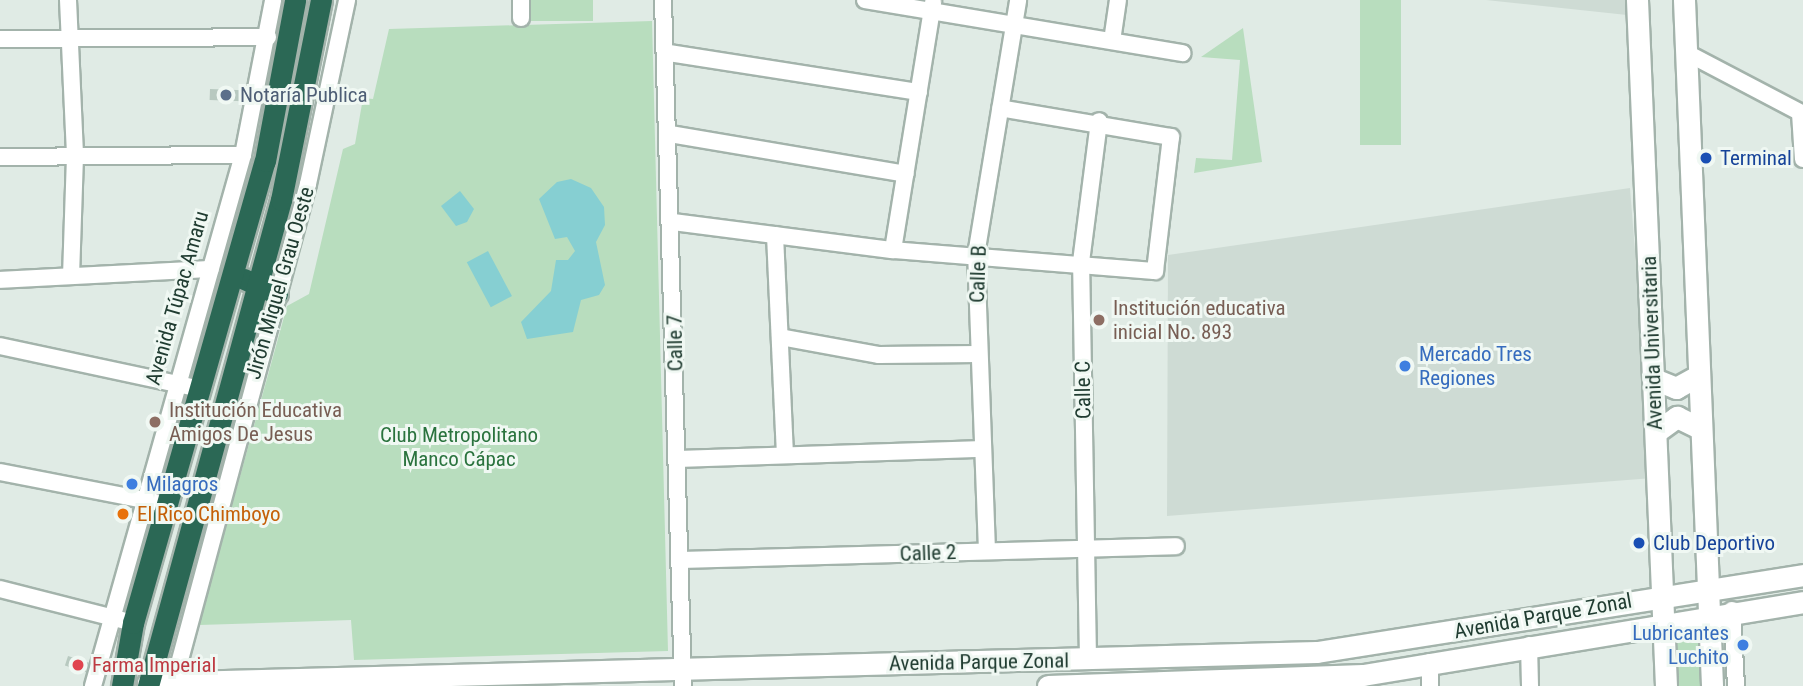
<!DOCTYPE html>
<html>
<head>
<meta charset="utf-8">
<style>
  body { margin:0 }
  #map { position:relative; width:1803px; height:686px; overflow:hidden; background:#e0ebe5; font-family:"Roboto Condensed",sans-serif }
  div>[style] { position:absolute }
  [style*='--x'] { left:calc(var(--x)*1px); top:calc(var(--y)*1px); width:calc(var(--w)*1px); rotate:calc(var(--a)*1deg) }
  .built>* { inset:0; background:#cedbd4 }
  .green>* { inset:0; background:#b8ddbe; transform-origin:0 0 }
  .water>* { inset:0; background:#86cfd2; transform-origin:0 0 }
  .building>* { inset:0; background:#b8c9c0; transform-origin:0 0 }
  .roads { filter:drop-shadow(2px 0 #a3b3ab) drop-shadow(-2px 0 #a3b3ab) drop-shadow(0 2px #a3b3ab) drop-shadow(0 -2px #a3b3ab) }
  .street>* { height:16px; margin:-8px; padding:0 8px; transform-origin:8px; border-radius:8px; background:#fff }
  .secondary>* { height:21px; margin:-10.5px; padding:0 10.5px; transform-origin:10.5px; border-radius:10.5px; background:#fff }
  .highway>* { height:21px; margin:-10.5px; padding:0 10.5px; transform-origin:10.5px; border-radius:10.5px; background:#2b6855 }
  .dots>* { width:19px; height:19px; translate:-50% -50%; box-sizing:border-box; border:4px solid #f0f8f3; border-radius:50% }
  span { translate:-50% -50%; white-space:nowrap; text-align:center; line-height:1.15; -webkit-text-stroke:6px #f0f8f3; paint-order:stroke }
  .service-label { font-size:21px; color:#4e5e75 }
  .left { translate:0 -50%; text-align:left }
  .transit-label { font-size:21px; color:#164399 }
  .street-label { font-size:21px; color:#203c31 }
  .education-label { font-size:21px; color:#785e54 }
  .shop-label { font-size:21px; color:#366cbe }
  .right { translate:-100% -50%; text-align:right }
  .park-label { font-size:21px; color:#2a733e }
  .food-label { font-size:21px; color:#c56008 }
  .health-label { font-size:21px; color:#be3a42 }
</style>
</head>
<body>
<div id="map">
  <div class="built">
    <i style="clip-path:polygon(1486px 0,1626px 0,1627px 15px)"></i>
    <i style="clip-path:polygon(1630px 188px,1653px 478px,1167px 516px,1168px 255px)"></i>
  </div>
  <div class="green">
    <i style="left:531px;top:0;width:62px;height:21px"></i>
    <i style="left:1360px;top:0;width:41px;height:145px"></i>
    <i style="clip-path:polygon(652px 21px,668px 651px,354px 660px,351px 620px,199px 625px,287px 306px,309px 294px,343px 149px,355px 144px,363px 98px,373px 99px,389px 29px)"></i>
    <i style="clip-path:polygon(1243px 28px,1262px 162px,1194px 173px,1196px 158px,1232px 160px,1240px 60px,1201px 57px)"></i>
    <i style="left:1702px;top:622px;width:64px;height:33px;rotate:87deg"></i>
  </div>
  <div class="water">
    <i style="clip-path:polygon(571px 179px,591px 188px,604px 207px,605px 225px,596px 242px,605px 285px,599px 295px,581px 300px,573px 332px,527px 339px,521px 322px,551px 291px,556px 260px,568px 260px,575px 251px,567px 237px,555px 239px,539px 199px,557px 182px)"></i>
    <i style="clip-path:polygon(460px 191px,474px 209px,467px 222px,456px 226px,441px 206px)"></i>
    <i style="left:488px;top:251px;width:51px;height:24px;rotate:62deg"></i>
  </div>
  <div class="building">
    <i style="left:210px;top:89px;width:33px;height:11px;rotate:2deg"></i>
    <i style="left:68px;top:656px;width:22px;height:10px;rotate:18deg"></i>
  </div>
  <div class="roads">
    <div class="street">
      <i style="--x:68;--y:0;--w:156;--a:87.4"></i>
      <i style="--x:75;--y:156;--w:120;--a:91.9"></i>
      <i style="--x:521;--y:0;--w:18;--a:90"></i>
      <i style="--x:663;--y:0;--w:686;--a:88.33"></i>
      <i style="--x:865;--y:0;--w:322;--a:9.5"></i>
      <i style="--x:0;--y:39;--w:268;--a:-0.4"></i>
      <i style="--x:1112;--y:41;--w:41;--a:-81.7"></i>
      <i style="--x:669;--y:53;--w:253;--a:8.9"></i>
      <i style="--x:1687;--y:53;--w:131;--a:27.7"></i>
      <i style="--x:1800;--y:113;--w:46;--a:86.3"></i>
      <i style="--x:670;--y:134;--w:239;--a:9.6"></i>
      <i style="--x:0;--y:157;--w:243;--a:-0.5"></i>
      <i style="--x:673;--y:222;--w:222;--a:7.3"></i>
      <i style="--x:893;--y:250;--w:263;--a:4.6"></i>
      <i style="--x:1155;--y:271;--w:135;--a:-83.2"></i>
      <i style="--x:1171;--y:137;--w:173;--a:-170.4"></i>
      <i style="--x:775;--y:235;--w:220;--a:87.4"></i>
      <i style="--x:893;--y:250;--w:251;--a:-80.8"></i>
      <i style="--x:0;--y:280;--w:211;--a:-3"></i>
      <i style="--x:780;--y:337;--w:101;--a:10.3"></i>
      <i style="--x:879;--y:355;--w:99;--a:-0.6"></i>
      <i style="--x:0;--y:346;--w:205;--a:12.1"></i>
      <i style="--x:678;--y:459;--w:305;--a:-1.9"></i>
      <i style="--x:0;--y:472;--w:158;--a:11"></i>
      <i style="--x:987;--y:551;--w:296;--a:-92.1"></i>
      <i style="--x:976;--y:255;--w:258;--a:-80.6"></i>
      <i style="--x:680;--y:560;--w:496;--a:-1.6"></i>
      <i style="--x:0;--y:589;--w:137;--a:14.3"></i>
      <i style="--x:1732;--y:610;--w:76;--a:87"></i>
      <i style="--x:1529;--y:645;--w:41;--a:88.6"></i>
      <i style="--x:1088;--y:659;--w:397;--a:-91"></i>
      <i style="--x:1081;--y:262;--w:142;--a:-82.7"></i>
      <i style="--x:1430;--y:662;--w:24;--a:90"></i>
      <i style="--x:93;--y:686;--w:552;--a:-74.23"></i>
      <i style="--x:243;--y:155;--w:158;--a:-79"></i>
      <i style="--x:173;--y:686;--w:520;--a:-74.95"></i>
      <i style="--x:308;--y:184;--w:188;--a:-78"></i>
    </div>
    <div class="secondary">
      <i style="--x:1637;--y:0;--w:687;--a:87.58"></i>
      <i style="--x:1684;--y:0;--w:687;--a:87.66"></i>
      <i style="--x:1654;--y:379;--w:24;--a:22"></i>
      <i style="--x:1676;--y:388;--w:25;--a:-29"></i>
      <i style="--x:1656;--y:432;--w:26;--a:-36"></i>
      <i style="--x:1677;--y:417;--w:25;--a:26"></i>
      <i style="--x:148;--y:683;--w:1169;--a:-1.52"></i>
      <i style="--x:1317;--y:652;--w:492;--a:-9"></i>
      <i style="--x:1048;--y:686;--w:315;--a:-2"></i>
      <i style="--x:1363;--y:675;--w:446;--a:-9.4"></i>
    </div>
    <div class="highway">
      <i style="--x:244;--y:279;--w:36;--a:24"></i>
      <i style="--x:122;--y:686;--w:64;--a:-80.1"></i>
      <i style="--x:133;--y:623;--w:480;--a:-74.1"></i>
      <i style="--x:265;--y:161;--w:164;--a:-79.4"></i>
      <i style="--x:148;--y:686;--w:504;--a:-74.7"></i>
      <i style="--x:281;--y:200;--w:204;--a:-78.7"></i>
    </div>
  </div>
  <div class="dots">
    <i style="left:226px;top:95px;background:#5c6f8a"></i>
    <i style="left:1706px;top:158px;background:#1a4fb4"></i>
    <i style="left:1099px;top:320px;background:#8d6e63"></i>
    <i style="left:1405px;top:366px;background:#3f7fe0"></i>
    <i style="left:155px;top:422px;background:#8d6e63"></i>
    <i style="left:132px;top:484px;background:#3f7fe0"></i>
    <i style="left:123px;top:514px;background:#e8710a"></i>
    <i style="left:1639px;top:543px;background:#1a4fb4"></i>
    <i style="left:1743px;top:645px;background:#3f7fe0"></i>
    <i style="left:78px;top:665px;background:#e0444e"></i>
  </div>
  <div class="service-label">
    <span class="left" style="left:240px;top:95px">Notaría Publica</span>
  </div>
  <div class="transit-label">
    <span class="left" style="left:1720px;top:158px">Terminal</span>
    <span class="left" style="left:1653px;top:543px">Club Deportivo</span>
  </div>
  <div class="street-label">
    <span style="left:978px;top:274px;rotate:-88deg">Calle B</span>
    <span style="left:280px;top:283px;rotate:-74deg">Jirón Miguel Grau Oeste</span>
    <span style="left:177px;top:298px;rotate:-74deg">Avenida Túpac Amaru</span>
    <span style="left:675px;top:343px;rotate:-91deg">Calle 7</span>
    <span style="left:1652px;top:343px;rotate:-92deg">Avenida Universitaria</span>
    <span style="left:1083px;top:390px;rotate:-91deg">Calle C</span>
    <span style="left:928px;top:553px;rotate:-2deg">Calle 2</span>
    <span style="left:1543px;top:616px;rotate:-10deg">Avenida Parque Zonal</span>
    <span style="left:979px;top:662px;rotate:-1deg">Avenida Parque Zonal</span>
  </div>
  <div class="education-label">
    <span class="left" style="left:1113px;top:320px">Institución educativa<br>inicial No. 893</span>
    <span class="left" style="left:169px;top:422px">Institución Educativa<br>Amigos De Jesus</span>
  </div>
  <div class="shop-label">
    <span class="left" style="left:1419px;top:366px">Mercado Tres<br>Regiones</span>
    <span class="left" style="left:146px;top:484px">Milagros</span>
    <span class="right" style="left:1729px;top:645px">Lubricantes<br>Luchito</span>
  </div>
  <div class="park-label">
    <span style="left:459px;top:447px">Club Metropolitano<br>Manco Cápac</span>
  </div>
  <div class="food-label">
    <span class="left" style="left:137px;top:514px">El Rico Chimboyo</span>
  </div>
  <div class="health-label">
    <span class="left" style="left:92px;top:665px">Farma Imperial</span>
  </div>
</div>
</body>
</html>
